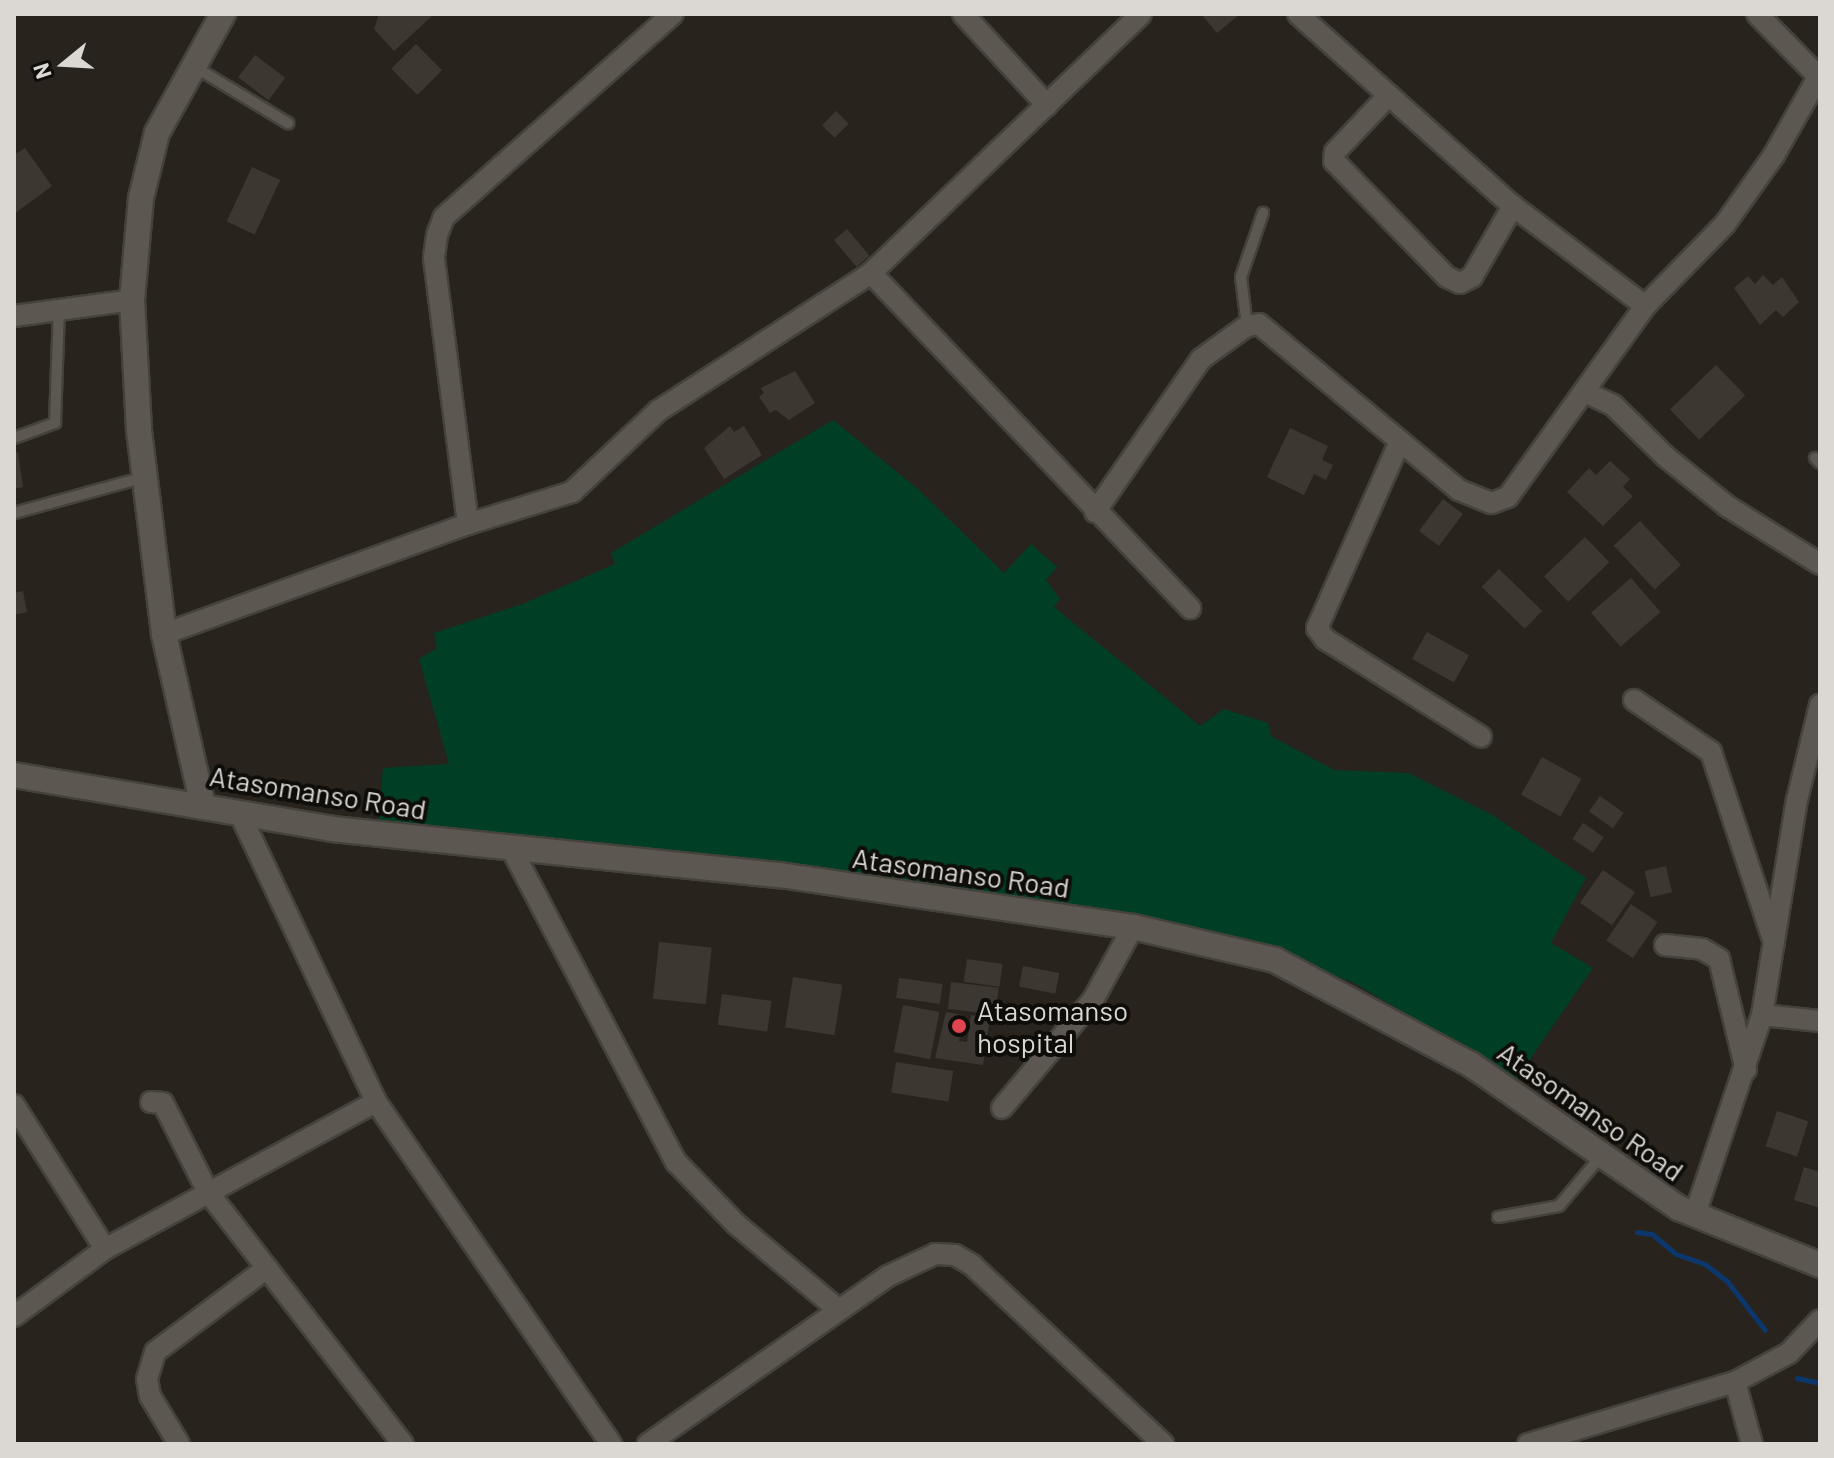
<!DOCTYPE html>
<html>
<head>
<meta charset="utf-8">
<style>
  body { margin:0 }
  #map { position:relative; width:1834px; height:1458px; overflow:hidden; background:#28241d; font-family:Barlow,sans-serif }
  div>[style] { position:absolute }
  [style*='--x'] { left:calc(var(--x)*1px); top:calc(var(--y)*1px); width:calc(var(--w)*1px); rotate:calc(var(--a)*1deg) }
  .green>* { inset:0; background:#003f25 }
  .stream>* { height:5px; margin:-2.5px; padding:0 2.5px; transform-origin:2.5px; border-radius:2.5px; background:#0c376c }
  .building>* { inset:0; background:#3c3731; transform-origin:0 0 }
  .roads { filter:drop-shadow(2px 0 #45423c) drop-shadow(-2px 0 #45423c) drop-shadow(0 2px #45423c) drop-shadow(0 -2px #45423c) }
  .lane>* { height:10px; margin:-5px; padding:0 5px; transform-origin:5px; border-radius:5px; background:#5c5851 }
  .street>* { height:20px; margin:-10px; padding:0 10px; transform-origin:10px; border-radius:10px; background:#5c5851 }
  .secondary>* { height:24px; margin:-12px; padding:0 12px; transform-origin:12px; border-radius:12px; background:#5c5851 }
  .dots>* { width:22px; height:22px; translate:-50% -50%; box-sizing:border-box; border:4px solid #0f0d0a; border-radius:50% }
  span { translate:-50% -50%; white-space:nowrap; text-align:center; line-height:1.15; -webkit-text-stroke:8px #0f0d0a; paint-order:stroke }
  .street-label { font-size:28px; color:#dbd8d4 }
  .poi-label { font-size:28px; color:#dbd8d4 }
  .left { translate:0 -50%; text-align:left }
  .frame { position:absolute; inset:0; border:16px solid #dbd8d4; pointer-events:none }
  .north { position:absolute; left:24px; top:24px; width:80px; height:80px; -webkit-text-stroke:6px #0f0d0a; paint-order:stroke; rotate:252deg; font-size:22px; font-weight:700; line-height:32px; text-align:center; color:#dbd8d4 }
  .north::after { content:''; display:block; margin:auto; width:28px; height:36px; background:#dbd8d4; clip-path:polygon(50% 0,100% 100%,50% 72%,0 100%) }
</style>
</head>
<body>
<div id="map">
  <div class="green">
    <i style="clip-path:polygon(833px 420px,918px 489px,1004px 573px,1031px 544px,1057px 567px,1046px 580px,1060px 599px,1054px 607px,1200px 726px,1224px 709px,1268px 723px,1271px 736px,1334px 770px,1408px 773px,1494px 816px,1586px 878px,1551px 943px,1593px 968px,1512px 1085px,1455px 1043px,1354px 983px,1271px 952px,378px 828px,383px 768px,449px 764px,419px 659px,437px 648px,434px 633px,525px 603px,615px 564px,611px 553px)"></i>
  </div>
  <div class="stream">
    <i style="--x:1637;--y:1232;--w:15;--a:8"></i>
    <i style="--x:1652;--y:1234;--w:31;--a:40"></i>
    <i style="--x:1676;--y:1254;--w:31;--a:19"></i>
    <i style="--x:1705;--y:1264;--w:28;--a:38"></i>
    <i style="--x:1727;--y:1281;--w:62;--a:52.2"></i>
    <i style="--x:1797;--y:1378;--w:24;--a:12"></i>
  </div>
  <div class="building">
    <i style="clip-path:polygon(379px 14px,428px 14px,431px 17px,394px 51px,374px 29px)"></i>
    <i style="clip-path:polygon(1201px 14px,1240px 14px,1217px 33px)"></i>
    <i style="left:416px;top:44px;width:37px;height:35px;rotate:45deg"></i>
    <i style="left:255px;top:55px;width:38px;height:28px;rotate:37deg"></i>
    <i style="left:836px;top:111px;width:18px;height:20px;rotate:45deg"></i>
    <i style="clip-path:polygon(25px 148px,52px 186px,14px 214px,14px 155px)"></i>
    <i style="left:252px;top:167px;width:31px;height:60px;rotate:25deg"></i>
    <i style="left:847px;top:229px;width:35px;height:17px;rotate:50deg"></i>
    <i style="clip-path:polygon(1763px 275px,1773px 285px,1782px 277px,1799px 302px,1783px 317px,1776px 310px,1760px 325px,1734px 288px,1748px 276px,1755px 284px)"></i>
    <i style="left:1716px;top:365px;width:42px;height:64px;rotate:46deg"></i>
    <i style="clip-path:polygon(795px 371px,815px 403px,789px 420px,776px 410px,770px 413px,759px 397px,764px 393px,761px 388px)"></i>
    <i style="clip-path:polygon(730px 426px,734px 432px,744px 426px,762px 455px,724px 479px,704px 448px)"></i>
    <i style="clip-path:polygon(1290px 428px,1328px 446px,1322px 460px,1333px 465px,1326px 480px,1314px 474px,1304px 495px,1267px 477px)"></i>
    <i style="clip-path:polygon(18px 452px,23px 487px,14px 489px,14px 453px)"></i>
    <i style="clip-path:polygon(1610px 461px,1630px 479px,1623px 487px,1633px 496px,1603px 526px,1567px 492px,1589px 468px,1596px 475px)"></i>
    <i style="left:1443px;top:499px;width:25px;height:40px;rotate:37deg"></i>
    <i style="left:1640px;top:521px;width:60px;height:36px;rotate:47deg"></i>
    <i style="left:1585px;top:537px;width:35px;height:57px;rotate:46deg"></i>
    <i style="left:1499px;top:569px;width:60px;height:25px;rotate:44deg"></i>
    <i style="left:1631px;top:578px;width:45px;height:53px;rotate:49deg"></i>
    <i style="clip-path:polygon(23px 591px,27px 612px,14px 615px,14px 593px)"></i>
    <i style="left:1427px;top:632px;width:48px;height:31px;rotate:29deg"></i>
    <i style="left:1542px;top:757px;width:45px;height:43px;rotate:29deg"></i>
    <i style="left:1600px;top:796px;width:29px;height:19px;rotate:35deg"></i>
    <i style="left:1583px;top:823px;width:25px;height:19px;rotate:34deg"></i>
    <i style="left:1666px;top:866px;width:27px;height:22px;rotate:77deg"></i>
    <i style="left:1603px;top:870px;width:39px;height:40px;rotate:35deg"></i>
    <i style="left:1631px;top:904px;width:32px;height:44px;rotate:34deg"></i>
    <i style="left:659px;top:942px;width:53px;height:57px;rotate:6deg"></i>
    <i style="left:967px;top:959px;width:36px;height:23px;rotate:8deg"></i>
    <i style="left:1023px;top:966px;width:37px;height:21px;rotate:11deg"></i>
    <i style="left:793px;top:977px;width:50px;height:51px;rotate:9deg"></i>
    <i style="left:899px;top:978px;width:44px;height:20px;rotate:8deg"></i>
    <i style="left:951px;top:982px;width:48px;height:27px;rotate:7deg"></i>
    <i style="left:722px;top:994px;width:50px;height:31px;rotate:8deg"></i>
    <i style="left:903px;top:1005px;width:37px;height:48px;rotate:11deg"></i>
    <i style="clip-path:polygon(946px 1012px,963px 1015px,959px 1041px,967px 1042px,971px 1015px,990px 1018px,983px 1065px,935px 1058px)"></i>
    <i style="left:896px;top:1062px;width:58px;height:31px;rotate:9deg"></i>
    <i style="left:1777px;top:1111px;width:33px;height:37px;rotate:18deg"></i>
    <i style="clip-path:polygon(1804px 1167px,1820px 1172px,1820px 1208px,1794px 1200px)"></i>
  </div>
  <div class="roads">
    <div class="lane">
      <i style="--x:195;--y:67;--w:109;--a:31.1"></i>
      <i style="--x:1247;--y:326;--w:49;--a:-97"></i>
      <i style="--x:1241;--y:277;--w:68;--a:-71"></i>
      <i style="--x:14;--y:438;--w:44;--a:-20.1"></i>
      <i style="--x:55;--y:423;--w:113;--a:-88"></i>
      <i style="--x:1815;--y:458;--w:7;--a:45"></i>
      <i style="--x:14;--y:513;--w:136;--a:-15.4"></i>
      <i style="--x:1498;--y:1217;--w:62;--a:-10.2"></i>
      <i style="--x:1559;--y:1206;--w:67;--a:-49.9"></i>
    </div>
    <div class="street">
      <i style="--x:963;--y:14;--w:124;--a:47.3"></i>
      <i style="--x:1298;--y:14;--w:288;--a:41.8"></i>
      <i style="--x:1513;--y:206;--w:166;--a:37.1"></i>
      <i style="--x:1757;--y:14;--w:87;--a:45.5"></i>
      <i style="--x:1389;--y:95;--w:79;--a:133.5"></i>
      <i style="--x:1335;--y:152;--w:9;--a:96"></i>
      <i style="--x:1334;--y:161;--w:162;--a:45.8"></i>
      <i style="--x:1447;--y:277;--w:14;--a:25"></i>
      <i style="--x:1460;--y:283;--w:13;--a:-27"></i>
      <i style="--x:1472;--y:277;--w:82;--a:-60"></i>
      <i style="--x:871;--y:273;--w:463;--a:46.4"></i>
      <i style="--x:14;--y:316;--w:119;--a:-7.7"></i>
      <i style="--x:1585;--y:392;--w:31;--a:25"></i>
      <i style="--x:1613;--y:405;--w:74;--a:44.5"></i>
      <i style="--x:1666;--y:457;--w:78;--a:38.8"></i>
      <i style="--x:1727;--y:506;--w:110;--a:31.9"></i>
      <i style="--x:1400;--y:441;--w:205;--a:113.9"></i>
      <i style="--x:1317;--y:628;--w:14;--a:54"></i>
      <i style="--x:1325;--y:639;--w:184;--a:32.1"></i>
      <i style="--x:1095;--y:512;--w:186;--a:-55.3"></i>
      <i style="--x:1201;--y:359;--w:57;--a:-35.7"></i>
      <i style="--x:1247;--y:326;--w:12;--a:-9"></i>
      <i style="--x:1259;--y:324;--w:260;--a:39.7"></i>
      <i style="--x:1459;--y:490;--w:35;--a:22"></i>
      <i style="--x:1492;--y:503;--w:17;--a:-21"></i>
      <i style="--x:1508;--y:497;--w:235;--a:-54.3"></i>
      <i style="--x:1645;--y:306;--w:115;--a:-45.7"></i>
      <i style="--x:1725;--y:224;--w:85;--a:-54.6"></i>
      <i style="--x:1774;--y:155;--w:93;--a:-60.4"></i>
      <i style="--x:468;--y:524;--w:269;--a:-97.3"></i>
      <i style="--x:434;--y:257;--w:22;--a:-82"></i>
      <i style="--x:437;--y:235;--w:19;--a:-69"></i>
      <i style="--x:444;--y:217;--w:306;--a:-41.6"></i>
      <i style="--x:164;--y:634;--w:323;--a:-19.9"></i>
      <i style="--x:468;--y:524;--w:109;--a:-17.1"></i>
      <i style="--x:572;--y:492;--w:118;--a:-43.3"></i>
      <i style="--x:658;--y:411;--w:254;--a:-32.9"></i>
      <i style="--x:871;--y:273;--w:374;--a:-43.8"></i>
      <i style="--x:1634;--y:700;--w:93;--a:34"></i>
      <i style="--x:1711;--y:752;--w:201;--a:71.7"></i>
      <i style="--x:240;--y:814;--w:318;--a:64.7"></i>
      <i style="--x:376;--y:1102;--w:415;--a:55.5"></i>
      <i style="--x:511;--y:848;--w:355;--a:62.3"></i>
      <i style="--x:676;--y:1162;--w:86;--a:45.9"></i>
      <i style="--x:736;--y:1224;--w:134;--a:39.9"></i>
      <i style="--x:1665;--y:945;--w:37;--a:6"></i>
      <i style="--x:1702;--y:949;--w:20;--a:30"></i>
      <i style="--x:1719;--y:959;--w:114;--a:76.3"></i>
      <i style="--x:1762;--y:1015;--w:58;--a:5.9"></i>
      <i style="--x:151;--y:1102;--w:12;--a:5"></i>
      <i style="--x:163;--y:1103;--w:100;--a:63.2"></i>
      <i style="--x:208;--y:1192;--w:319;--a:52.3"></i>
      <i style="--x:14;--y:1105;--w:170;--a:57.7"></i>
      <i style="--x:1002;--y:1108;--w:141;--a:-49.9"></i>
      <i style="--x:1093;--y:1000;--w:83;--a:-61.3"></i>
      <i style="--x:1695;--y:1214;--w:210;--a:-71.4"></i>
      <i style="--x:1762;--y:1015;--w:218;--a:-80.8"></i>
      <i style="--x:1797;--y:800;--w:98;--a:-76.4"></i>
      <i style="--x:14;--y:1316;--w:113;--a:-36.4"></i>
      <i style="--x:105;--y:1249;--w:308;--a:-28.5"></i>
      <i style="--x:1735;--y:1382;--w:64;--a:74.7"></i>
      <i style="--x:179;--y:1444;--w:56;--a:-121.1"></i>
      <i style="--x:150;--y:1396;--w:17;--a:-100"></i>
      <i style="--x:147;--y:1379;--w:28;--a:-73"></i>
      <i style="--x:155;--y:1352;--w:140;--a:-36.9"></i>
      <i style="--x:648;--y:1444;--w:293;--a:-35"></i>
      <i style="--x:888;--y:1276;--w:52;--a:-25.1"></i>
      <i style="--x:935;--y:1254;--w:20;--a:3"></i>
      <i style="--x:955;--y:1255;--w:20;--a:30"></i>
      <i style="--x:972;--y:1265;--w:262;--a:43.1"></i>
      <i style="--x:1528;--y:1444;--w:216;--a:-16.7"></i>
      <i style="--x:1735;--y:1382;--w:61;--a:-28.2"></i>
      <i style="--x:1789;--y:1353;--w:45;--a:-46.8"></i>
    </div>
    <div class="secondary">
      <i style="--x:14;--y:775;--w:323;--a:9.6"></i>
      <i style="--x:332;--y:829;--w:450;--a:5.9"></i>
      <i style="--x:780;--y:875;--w:357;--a:8.4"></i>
      <i style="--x:1133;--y:927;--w:146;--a:13.1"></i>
      <i style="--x:1275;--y:960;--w:221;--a:28.1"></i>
      <i style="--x:1470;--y:1064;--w:254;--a:34.6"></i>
      <i style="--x:1679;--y:1208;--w:152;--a:22"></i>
      <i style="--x:203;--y:806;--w:176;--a:-102.8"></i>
      <i style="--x:164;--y:634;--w:207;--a:-97"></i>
      <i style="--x:139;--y:429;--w:129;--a:-93.1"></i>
      <i style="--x:132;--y:300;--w:102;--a:-85"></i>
      <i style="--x:141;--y:198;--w:67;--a:-76.2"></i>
      <i style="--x:157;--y:133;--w:136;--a:-61"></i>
    </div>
  </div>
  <div class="dots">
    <i style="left:959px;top:1026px;background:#e0444e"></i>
  </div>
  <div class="street-label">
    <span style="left:318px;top:792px;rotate:9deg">Atasomanso Road</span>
    <span style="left:961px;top:872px;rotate:8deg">Atasomanso Road</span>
    <span style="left:1591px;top:1111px;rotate:35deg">Atasomanso Road</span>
  </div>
  <div class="poi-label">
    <span class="left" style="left:977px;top:1026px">Atasomanso<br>hospital</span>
  </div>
  <div class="frame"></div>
  <div class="north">N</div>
</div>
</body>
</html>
